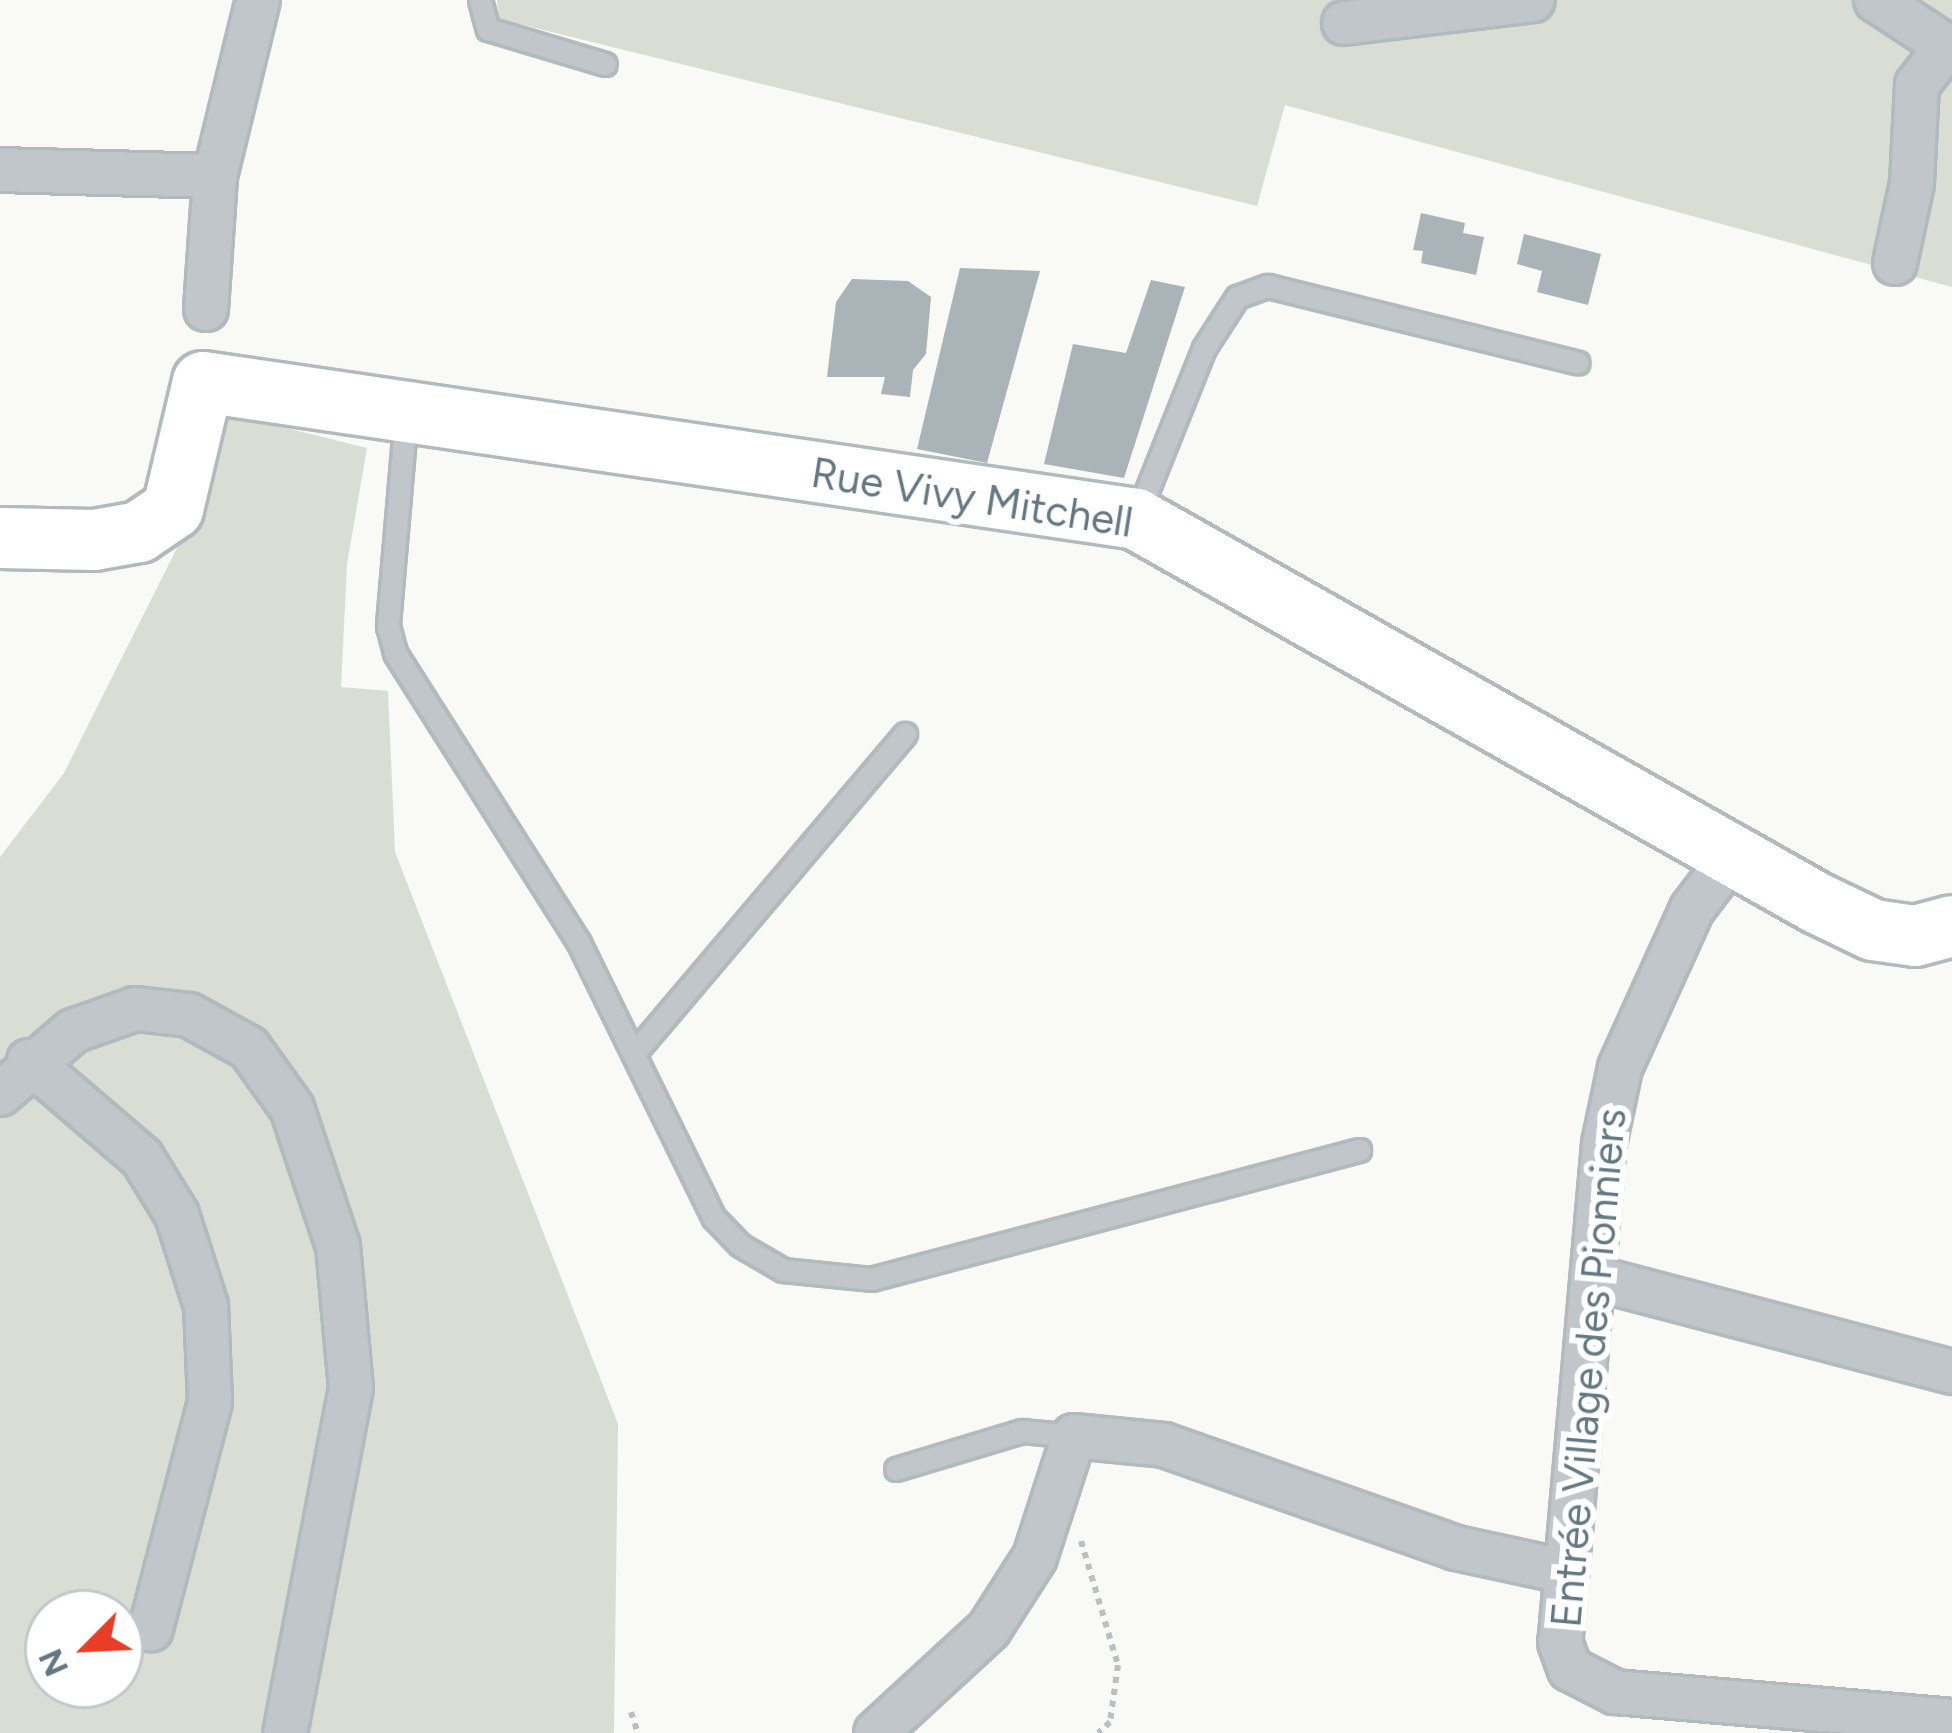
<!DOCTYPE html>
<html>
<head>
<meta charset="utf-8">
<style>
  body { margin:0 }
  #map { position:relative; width:1952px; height:1733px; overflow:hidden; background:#f9f9f6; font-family:Figtree,sans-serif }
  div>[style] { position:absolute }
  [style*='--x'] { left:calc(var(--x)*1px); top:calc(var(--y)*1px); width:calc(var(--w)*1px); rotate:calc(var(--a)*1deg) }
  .green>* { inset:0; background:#d9ded5 }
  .building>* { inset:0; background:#a9b3b8 }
  .path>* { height:6px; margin-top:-3px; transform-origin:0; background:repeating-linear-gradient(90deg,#babfc1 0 6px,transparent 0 12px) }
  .roads { filter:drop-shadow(3px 0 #b2babe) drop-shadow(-3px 0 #b2babe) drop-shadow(0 3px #b2babe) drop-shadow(0 -3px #b2babe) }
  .lane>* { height:21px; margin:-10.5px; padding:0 10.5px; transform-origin:10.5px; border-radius:10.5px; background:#c0c6c9 }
  .street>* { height:42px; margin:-21px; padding:0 21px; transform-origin:21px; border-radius:21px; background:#c0c6c9 }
  .secondary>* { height:60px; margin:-30px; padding:0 30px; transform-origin:30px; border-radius:30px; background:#fff }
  span { translate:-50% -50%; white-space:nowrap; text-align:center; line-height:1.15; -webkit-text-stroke:12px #fff; paint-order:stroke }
  .street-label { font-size:42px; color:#637882 }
  .north { position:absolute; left:24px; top:1589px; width:120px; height:120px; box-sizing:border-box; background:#fff; border:3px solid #c1c9cd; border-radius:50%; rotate:246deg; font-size:33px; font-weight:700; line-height:48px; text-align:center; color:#637882 }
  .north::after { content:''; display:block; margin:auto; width:42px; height:54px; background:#e83e27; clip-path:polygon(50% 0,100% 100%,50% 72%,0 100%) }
</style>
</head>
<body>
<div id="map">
  <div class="green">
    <i style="clip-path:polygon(497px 0,1952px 0,1952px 287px,1285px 105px,1257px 206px,499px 19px)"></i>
    <i style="clip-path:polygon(evenodd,222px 412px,367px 448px,347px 564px,341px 687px,388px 691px,395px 852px,618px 1424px,614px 1733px,0 1733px,0 857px,64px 773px,183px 536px,222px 412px,48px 1613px,120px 1613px,120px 1685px,48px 1685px,48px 1613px)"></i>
  </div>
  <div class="building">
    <i style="clip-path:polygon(1421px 213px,1465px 223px,1463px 233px,1484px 237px,1476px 275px,1421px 263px,1423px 251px,1413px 250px)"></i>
    <i style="clip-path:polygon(1524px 234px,1601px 254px,1588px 305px,1537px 292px,1542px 271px,1517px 264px)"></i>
    <i style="clip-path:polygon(960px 268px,1040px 271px,987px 463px,917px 449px)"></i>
    <i style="clip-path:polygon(852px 279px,908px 281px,931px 297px,926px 354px,913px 370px,910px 397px,881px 394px,885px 377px,827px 377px,836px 302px)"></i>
    <i style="clip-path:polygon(1151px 280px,1185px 287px,1124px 478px,1044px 464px,1073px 344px,1126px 353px)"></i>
  </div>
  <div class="path">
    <i style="--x:1081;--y:1541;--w:129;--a:73.4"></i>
    <i style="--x:1118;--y:1665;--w:58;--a:98"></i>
    <i style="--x:1110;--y:1722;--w:16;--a:137"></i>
    <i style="--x:631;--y:1712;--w:22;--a:72"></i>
  </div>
  <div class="roads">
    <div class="lane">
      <i style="--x:480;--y:0;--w:30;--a:75"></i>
      <i style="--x:488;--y:29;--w:122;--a:16.7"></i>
      <i style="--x:406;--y:414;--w:213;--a:94.9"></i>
      <i style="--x:388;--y:626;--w:28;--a:75"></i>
      <i style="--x:395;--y:653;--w:343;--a:57.6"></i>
      <i style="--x:579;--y:943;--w:306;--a:63.9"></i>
      <i style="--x:714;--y:1218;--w:37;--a:46"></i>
      <i style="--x:740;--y:1245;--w:50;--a:30.2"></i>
      <i style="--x:783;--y:1270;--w:88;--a:5.8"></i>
      <i style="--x:871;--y:1279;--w:505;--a:-14.81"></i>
      <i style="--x:1136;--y:518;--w:183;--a:-68.2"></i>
      <i style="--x:1204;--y:348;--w:61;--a:-57.1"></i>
      <i style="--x:1237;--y:297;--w:33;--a:-20"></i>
      <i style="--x:1268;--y:286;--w:319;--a:13.9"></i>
      <i style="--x:636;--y:1051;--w:416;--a:-49.7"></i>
      <i style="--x:896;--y:1469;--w:132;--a:-16.8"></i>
      <i style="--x:1022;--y:1431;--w:52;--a:5.5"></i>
    </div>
    <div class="street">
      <i style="--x:1876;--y:0;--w:91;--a:33.3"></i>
      <i style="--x:1344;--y:23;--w:190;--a:-6.9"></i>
      <i style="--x:0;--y:170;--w:215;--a:1.6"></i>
      <i style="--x:1895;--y:263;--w:82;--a:-78"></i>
      <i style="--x:1912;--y:183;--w:98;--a:-87.1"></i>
      <i style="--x:1917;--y:85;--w:46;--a:-52.1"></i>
      <i style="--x:206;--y:309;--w:133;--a:-86.1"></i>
      <i style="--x:215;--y:176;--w:181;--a:-76.3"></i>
      <i style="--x:1730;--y:859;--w:63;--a:127.2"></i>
      <i style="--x:1692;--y:909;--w:175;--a:114.4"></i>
      <i style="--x:1620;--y:1068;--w:78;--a:101.9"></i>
      <i style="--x:1604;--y:1144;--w:500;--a:95"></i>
      <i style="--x:1560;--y:1642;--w:29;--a:70"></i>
      <i style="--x:1570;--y:1669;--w:51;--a:27.1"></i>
      <i style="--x:1615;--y:1692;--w:338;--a:4.9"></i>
      <i style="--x:29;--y:1061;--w:149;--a:40.6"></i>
      <i style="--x:142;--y:1158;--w:67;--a:58.4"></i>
      <i style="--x:177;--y:1215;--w:96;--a:72.3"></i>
      <i style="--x:206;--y:1306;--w:96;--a:87.6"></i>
      <i style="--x:210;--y:1402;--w:235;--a:104.6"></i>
      <i style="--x:0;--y:1094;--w:96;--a:-40.8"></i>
      <i style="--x:73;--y:1031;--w:66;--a:-19.5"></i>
      <i style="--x:135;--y:1009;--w:54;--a:6.3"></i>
      <i style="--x:189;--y:1015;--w:68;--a:28.8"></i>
      <i style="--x:249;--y:1048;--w:74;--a:54.4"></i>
      <i style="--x:292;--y:1108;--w:145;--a:71.6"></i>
      <i style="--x:338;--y:1246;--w:143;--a:84.8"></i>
      <i style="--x:351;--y:1388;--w:351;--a:100.8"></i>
      <i style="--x:1594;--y:1278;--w:370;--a:14.7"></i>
      <i style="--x:876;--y:1733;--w:154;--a:-42.6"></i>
      <i style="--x:989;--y:1629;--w:85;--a:-57.4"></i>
      <i style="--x:1035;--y:1557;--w:127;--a:-72.1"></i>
      <i style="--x:1074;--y:1436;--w:90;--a:5.7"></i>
      <i style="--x:1164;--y:1445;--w:310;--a:19.4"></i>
      <i style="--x:1456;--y:1548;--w:108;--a:12.2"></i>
    </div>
    <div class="secondary">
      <i style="--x:0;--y:538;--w:94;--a:1.2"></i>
      <i style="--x:94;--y:540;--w:46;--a:-10.1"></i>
      <i style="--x:139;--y:532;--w:41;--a:-34.1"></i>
      <i style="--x:173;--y:509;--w:130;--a:-76.7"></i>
      <i style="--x:203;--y:382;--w:943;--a:8.35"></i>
      <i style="--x:1136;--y:519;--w:782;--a:29.42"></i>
      <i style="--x:1817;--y:903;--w:62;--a:25.7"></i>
      <i style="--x:1873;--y:930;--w:42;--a:8.1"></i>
      <i style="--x:1915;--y:936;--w:38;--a:-15"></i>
    </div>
  </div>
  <div class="street-label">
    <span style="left:972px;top:498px;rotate:9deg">Rue Vivy Mitchell</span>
    <span style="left:1589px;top:1368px;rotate:-85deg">Entrée Village des Pionniers</span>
  </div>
  <div class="north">N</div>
</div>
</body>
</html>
